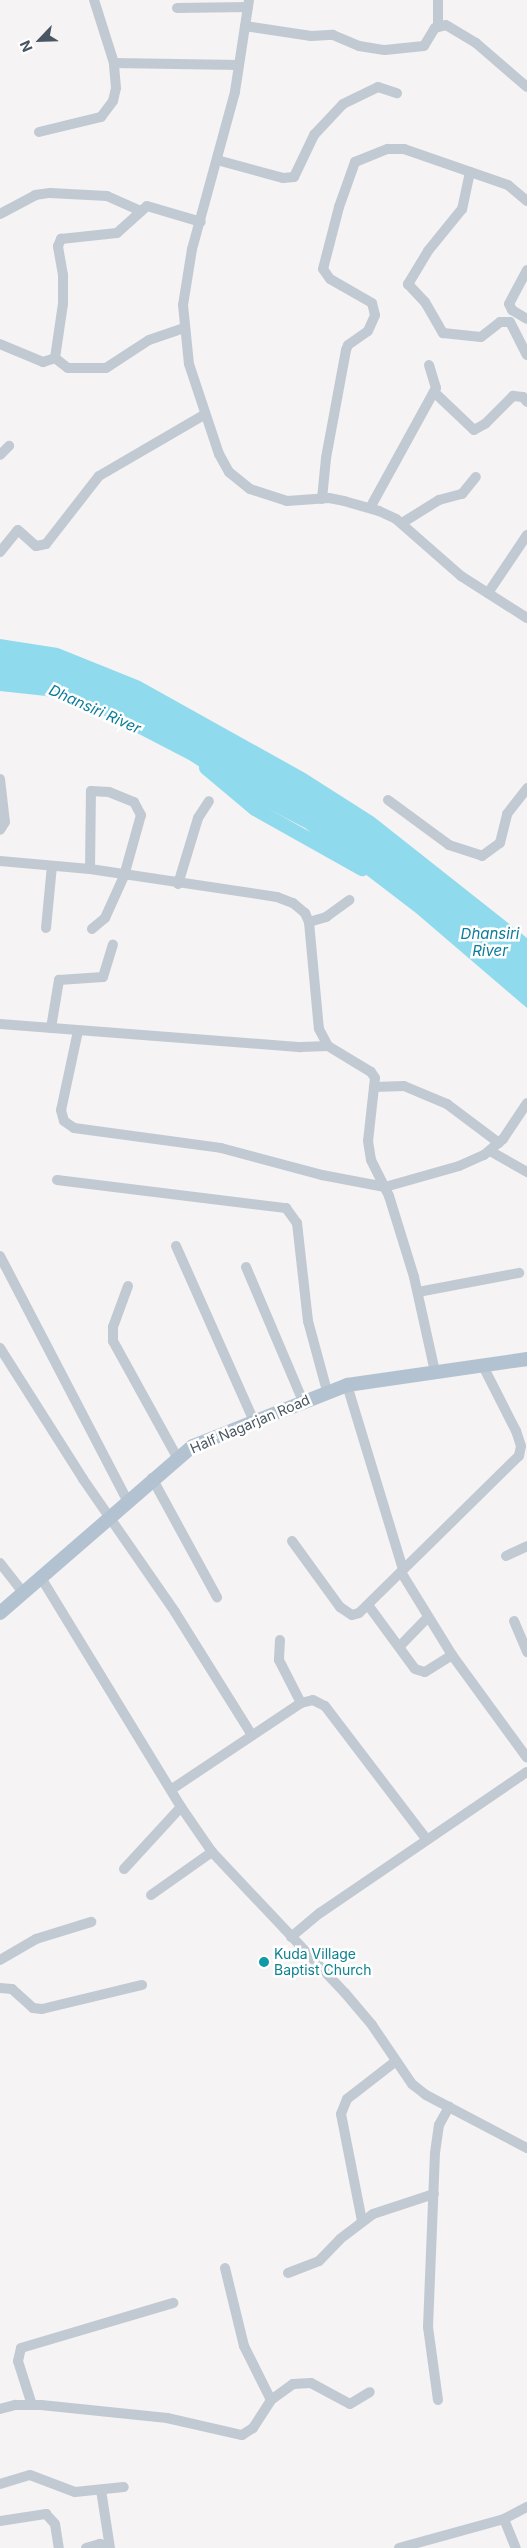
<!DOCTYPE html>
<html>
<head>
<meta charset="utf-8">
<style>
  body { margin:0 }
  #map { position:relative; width:527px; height:2548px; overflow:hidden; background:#f5f3f3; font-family:Inter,sans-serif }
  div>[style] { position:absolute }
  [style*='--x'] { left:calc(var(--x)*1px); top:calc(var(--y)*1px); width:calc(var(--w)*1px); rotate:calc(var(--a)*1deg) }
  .water>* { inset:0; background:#90daee }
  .river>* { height:14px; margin:-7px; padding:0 7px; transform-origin:7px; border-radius:7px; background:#90daee }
  .minor>* { height:10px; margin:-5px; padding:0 5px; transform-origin:5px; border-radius:5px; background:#c1cad2 }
  .major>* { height:14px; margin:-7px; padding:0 7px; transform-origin:7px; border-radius:7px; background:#b3c2d1 }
  .dots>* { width:14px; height:14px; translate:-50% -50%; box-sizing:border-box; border:2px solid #fff; border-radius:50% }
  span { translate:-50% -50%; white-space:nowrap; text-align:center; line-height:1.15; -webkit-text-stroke:5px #fff; paint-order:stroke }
  .street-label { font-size:14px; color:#4a5661 }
  .culture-label { font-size:14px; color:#0d838f }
  .left { translate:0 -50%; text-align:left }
  .water-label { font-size:15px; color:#0c7c9b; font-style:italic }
  .north { position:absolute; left:15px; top:15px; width:50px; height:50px; -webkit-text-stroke:4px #fff; paint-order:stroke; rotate:246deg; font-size:14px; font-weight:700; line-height:20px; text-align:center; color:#4a5661 }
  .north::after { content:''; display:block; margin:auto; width:18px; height:22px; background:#4a5661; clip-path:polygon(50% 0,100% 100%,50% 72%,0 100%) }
</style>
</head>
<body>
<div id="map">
  <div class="water">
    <i style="clip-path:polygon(0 639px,58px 648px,140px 681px,305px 773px,374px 817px,527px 938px,527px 1008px,416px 913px,305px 828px,253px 801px,189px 760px,89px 708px,46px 696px,0 691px)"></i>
  </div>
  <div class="river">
    <i style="--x:206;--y:768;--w:64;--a:39.9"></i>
    <i style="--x:255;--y:809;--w:123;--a:29.3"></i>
  </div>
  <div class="minor">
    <i style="--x:249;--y:0;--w:93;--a:98.7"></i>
    <i style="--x:235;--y:92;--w:163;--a:105.3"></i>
    <i style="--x:192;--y:249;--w:57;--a:99.1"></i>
    <i style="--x:183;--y:305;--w:59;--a:84.2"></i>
    <i style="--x:189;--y:364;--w:95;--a:71.6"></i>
    <i style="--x:219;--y:454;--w:21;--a:61"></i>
    <i style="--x:229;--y:472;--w:27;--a:39"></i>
    <i style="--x:250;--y:489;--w:39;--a:18"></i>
    <i style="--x:287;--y:501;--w:42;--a:-4.1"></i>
    <i style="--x:329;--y:498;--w:15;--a:11"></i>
    <i style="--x:344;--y:501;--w:36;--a:16"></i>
    <i style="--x:379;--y:511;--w:19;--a:25"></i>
    <i style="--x:396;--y:519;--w:86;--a:41.2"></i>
    <i style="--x:461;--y:576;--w:78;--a:32.5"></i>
    <i style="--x:438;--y:0;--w:26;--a:90"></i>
    <i style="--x:177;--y:8;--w:71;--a:-0.8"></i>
    <i style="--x:245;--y:26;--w:67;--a:8.6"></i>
    <i style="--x:311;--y:36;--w:22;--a:-3"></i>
    <i style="--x:333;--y:35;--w:28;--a:23"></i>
    <i style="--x:359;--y:46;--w:26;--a:9"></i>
    <i style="--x:385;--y:50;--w:39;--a:-6"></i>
    <i style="--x:424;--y:46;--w:21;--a:-59"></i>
    <i style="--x:435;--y:28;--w:11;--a:-15"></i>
    <i style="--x:446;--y:25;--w:35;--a:31"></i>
    <i style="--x:476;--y:43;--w:67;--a:40.8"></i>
    <i style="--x:114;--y:63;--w:125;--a:0.9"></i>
    <i style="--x:39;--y:132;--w:64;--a:-13.6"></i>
    <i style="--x:101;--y:117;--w:20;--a:-53"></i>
    <i style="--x:113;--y:101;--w:13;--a:-77"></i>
    <i style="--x:116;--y:88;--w:25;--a:-95"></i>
    <i style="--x:114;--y:63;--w:66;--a:-107.6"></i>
    <i style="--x:217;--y:160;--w:68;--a:15.3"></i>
    <i style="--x:283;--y:178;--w:11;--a:-5"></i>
    <i style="--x:294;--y:177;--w:47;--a:-64.5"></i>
    <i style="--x:314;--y:135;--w:42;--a:-46.9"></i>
    <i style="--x:343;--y:104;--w:39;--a:-26"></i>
    <i style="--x:378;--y:87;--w:20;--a:18"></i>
    <i style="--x:470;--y:172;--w:38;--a:102"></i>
    <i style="--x:462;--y:209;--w:54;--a:129"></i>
    <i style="--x:428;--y:251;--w:39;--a:121"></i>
    <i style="--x:408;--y:284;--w:25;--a:47"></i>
    <i style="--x:425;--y:302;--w:36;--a:60"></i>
    <i style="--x:443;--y:333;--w:38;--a:6"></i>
    <i style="--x:481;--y:337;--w:24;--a:-38"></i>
    <i style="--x:500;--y:322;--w:10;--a:0"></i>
    <i style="--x:510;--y:322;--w:37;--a:63"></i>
    <i style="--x:0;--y:214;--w:40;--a:-28"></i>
    <i style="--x:35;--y:195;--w:15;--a:-8"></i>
    <i style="--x:50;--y:193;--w:57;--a:3"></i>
    <i style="--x:107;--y:196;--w:35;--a:24"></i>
    <i style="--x:527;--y:270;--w:38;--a:118"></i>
    <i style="--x:509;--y:304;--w:7;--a:63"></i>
    <i style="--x:512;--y:310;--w:17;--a:31"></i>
    <i style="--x:0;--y:344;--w:47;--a:22.7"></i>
    <i style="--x:43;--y:362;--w:13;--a:-18"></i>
    <i style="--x:55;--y:358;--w:55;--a:-81.6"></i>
    <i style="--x:63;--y:304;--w:29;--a:-90"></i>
    <i style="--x:63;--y:275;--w:29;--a:-100"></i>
    <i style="--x:58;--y:246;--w:8;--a:-67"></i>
    <i style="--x:61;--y:239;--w:56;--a:-6.1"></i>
    <i style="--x:117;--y:233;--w:40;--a:-42"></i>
    <i style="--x:147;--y:206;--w:56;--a:16.5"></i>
    <i style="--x:55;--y:358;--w:16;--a:38"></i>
    <i style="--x:68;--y:368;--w:38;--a:0"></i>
    <i style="--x:106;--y:368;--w:51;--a:-33.1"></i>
    <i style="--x:149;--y:340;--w:37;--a:-19"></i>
    <i style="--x:434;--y:392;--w:55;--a:43.5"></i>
    <i style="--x:474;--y:430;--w:13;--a:-29"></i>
    <i style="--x:485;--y:424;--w:40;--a:-45"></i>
    <i style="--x:513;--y:396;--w:10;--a:6"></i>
    <i style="--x:523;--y:397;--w:6;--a:51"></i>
    <i style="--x:0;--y:455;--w:13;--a:-45"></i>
    <i style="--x:322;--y:499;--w:41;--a:-84.4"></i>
    <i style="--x:326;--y:458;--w:110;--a:-79.5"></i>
    <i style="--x:346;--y:350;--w:5;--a:-68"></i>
    <i style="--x:348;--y:345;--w:24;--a:-35"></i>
    <i style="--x:368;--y:331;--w:17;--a:-66"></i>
    <i style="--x:375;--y:315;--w:12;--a:-104"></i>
    <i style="--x:372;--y:303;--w:48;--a:-150.3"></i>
    <i style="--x:330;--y:279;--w:12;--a:-125"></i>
    <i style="--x:323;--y:269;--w:64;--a:-75.5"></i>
    <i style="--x:339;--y:207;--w:48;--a:-70.4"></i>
    <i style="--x:355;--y:162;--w:35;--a:-22"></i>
    <i style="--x:388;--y:149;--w:16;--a:0"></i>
    <i style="--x:404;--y:149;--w:110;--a:19.1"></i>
    <i style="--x:508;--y:185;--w:25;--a:40"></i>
    <i style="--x:370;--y:508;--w:137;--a:-61.2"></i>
    <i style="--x:436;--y:388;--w:24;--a:-107"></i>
    <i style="--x:402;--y:523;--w:44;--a:-31.9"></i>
    <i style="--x:439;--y:500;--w:24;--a:-15"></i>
    <i style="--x:462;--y:494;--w:22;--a:-51"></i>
    <i style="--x:0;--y:552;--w:28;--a:-51"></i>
    <i style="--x:18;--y:530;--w:24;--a:42"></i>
    <i style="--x:36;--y:546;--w:10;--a:-11"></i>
    <i style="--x:46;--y:544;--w:86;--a:-52.1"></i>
    <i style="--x:99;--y:476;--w:121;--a:-30.2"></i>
    <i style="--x:488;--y:593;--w:70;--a:-56.1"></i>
    <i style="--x:0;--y:779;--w:43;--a:83.4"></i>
    <i style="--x:5;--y:822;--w:9;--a:122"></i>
    <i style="--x:388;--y:800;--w:76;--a:36.4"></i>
    <i style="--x:449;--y:845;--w:35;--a:18"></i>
    <i style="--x:482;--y:856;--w:22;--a:-36"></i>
    <i style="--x:500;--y:843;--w:30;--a:-76"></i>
    <i style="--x:507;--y:814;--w:33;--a:-52"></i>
    <i style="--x:0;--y:861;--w:90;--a:5.1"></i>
    <i style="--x:90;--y:869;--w:189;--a:8.5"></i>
    <i style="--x:277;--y:897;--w:17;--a:21"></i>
    <i style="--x:293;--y:903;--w:16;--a:40"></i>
    <i style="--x:305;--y:913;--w:10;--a:66"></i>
    <i style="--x:309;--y:922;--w:107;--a:84.7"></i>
    <i style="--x:319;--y:1029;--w:19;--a:62"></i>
    <i style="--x:328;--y:1046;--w:50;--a:31.2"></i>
    <i style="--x:371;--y:1072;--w:7;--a:56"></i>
    <i style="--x:375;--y:1078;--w:63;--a:96.3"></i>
    <i style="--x:368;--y:1141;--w:19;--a:81"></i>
    <i style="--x:371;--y:1160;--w:40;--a:63.4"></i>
    <i style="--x:389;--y:1196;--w:85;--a:72.8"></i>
    <i style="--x:414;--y:1277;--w:97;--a:77.5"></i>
    <i style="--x:90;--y:869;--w:78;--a:-89.3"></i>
    <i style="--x:91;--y:791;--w:18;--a:3"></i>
    <i style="--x:109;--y:792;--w:27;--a:22"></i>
    <i style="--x:134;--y:802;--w:15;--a:62"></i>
    <i style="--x:141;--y:815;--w:63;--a:105.6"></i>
    <i style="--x:124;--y:876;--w:46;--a:114.3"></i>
    <i style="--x:105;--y:918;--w:17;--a:140"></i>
    <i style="--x:178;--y:884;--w:69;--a:-73.1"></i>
    <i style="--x:198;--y:818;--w:20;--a:-57"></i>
    <i style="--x:309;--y:922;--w:18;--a:-16"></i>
    <i style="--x:326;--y:917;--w:29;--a:-36"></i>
    <i style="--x:46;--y:928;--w:62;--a:-84.5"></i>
    <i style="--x:0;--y:1024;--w:302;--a:4.4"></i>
    <i style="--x:301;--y:1047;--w:27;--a:-2"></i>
    <i style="--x:51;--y:1028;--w:49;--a:-80.5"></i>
    <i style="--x:59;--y:980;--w:44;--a:-3.9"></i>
    <i style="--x:103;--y:977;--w:34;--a:-73"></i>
    <i style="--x:78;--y:1031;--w:81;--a:102.1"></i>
    <i style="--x:61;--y:1110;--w:11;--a:75"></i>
    <i style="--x:64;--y:1121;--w:12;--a:35"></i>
    <i style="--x:74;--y:1128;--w:148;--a:7.7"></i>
    <i style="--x:221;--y:1148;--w:105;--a:15"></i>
    <i style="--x:322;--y:1175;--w:64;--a:10.8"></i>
    <i style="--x:385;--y:1187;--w:77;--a:-15.8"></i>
    <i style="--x:459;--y:1166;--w:27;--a:-24"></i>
    <i style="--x:484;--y:1155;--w:25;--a:-40"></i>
    <i style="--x:503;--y:1139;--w:43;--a:-56.3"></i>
    <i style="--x:374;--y:1087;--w:30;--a:-2"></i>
    <i style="--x:404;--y:1086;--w:47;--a:22.7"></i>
    <i style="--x:447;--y:1104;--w:65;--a:36.9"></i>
    <i style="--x:490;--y:1151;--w:43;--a:29.6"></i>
    <i style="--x:57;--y:1180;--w:231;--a:7"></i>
    <i style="--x:286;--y:1208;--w:19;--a:54"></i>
    <i style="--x:297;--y:1223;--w:99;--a:83.6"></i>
    <i style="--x:308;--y:1321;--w:73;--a:74.8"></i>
    <i style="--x:176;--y:1246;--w:192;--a:66"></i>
    <i style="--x:0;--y:1256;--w:275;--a:62.5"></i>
    <i style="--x:246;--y:1267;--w:146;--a:67"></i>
    <i style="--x:128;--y:1286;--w:44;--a:110.1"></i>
    <i style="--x:113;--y:1327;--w:14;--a:90"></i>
    <i style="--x:113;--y:1341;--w:132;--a:61.1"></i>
    <i style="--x:418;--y:1292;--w:103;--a:-10.7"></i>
    <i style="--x:0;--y:1348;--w:155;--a:57.6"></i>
    <i style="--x:83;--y:1479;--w:162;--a:55.3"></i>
    <i style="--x:175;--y:1612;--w:145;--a:58"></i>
    <i style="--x:347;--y:1385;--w:192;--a:73.1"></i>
    <i style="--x:152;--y:1478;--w:136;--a:61.4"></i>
    <i style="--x:292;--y:1541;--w:82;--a:54"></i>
    <i style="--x:340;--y:1607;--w:14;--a:34"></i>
    <i style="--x:352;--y:1615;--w:7;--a:-16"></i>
    <i style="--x:359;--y:1613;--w:224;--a:-44.5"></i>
    <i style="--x:519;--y:1456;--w:10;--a:-79"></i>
    <i style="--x:521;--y:1446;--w:16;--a:-108"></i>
    <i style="--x:516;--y:1431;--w:73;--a:-116.9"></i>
    <i style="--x:506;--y:1556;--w:23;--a:-25"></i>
    <i style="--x:0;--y:1563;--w:37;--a:52"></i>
    <i style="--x:401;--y:1572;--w:97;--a:58.4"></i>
    <i style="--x:452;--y:1655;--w:127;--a:53.9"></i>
    <i style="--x:40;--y:1576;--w:271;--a:58.6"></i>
    <i style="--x:181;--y:1807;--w:55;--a:55.4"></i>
    <i style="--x:212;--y:1852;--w:194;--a:46.7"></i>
    <i style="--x:345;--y:1993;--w:42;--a:49.8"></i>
    <i style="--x:372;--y:2025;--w:71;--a:55.9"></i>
    <i style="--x:412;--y:2084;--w:18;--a:38"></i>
    <i style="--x:426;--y:2095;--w:114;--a:27.7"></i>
    <i style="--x:368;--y:1605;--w:79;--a:53.7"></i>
    <i style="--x:415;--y:1669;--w:10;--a:17"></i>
    <i style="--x:425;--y:1672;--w:32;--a:-32"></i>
    <i style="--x:514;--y:1621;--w:34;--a:67"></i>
    <i style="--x:280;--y:1640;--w:20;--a:93"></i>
    <i style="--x:279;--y:1660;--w:48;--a:62.9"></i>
    <i style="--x:400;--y:1646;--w:40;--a:-46"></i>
    <i style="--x:172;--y:1789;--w:155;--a:-33.7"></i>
    <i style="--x:301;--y:1703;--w:12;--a:-14"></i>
    <i style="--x:313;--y:1700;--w:13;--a:27"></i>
    <i style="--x:325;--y:1706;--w:168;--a:52.7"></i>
    <i style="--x:124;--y:1869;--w:84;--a:-47.4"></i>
    <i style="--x:151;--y:1895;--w:75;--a:-35.2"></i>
    <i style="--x:291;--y:1937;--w:38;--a:-40"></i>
    <i style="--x:320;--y:1913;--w:250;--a:-34.3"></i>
    <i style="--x:0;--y:1960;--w:42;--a:-30.3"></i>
    <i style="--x:36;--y:1939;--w:58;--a:-17.2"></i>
    <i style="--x:0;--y:1988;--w:12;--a:5"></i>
    <i style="--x:12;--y:1989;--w:28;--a:42"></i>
    <i style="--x:33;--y:2008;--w:9;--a:6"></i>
    <i style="--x:42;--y:2009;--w:103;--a:-13.5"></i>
    <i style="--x:362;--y:2221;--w:109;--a:-101.1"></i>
    <i style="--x:341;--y:2114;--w:16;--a:-68"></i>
    <i style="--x:347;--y:2099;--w:62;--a:-37.8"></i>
    <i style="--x:225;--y:2268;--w:80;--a:76.3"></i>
    <i style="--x:244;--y:2346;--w:60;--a:63.4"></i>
    <i style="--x:288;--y:2273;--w:33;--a:-21"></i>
    <i style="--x:319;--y:2261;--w:30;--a:-46"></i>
    <i style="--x:340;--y:2239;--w:41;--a:-37.1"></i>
    <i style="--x:373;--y:2214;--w:64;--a:-18.2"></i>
    <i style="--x:438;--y:2400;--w:74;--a:-97.8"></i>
    <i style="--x:428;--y:2327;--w:174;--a:-87.7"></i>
    <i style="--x:435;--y:2153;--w:28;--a:-82"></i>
    <i style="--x:439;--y:2125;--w:21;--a:-61"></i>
    <i style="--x:32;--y:2405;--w:46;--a:-107.7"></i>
    <i style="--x:18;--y:2361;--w:13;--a:-77"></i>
    <i style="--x:21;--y:2348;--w:159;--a:-16.5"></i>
    <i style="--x:0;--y:2409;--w:16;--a:-15"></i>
    <i style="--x:15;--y:2405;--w:26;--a:0"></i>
    <i style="--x:41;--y:2405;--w:127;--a:5.9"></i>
    <i style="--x:167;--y:2418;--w:77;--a:12.8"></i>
    <i style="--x:242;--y:2435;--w:13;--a:-32"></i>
    <i style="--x:253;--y:2428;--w:33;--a:-57"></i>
    <i style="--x:271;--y:2400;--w:27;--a:-36"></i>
    <i style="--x:293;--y:2384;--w:18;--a:-3"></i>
    <i style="--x:311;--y:2383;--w:44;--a:28.3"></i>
    <i style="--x:350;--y:2404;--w:23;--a:-31"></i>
    <i style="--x:0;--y:2484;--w:31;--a:-17"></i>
    <i style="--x:30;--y:2475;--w:48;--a:20.7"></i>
    <i style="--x:75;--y:2492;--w:49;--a:-5.8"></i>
    <i style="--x:101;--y:2490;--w:59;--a:81.2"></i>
    <i style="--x:504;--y:2519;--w:31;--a:68"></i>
    <i style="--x:0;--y:2521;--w:47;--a:-8.7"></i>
    <i style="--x:46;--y:2514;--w:13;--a:48"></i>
    <i style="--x:55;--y:2524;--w:24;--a:81"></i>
    <i style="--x:86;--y:2548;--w:15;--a:-16"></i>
    <i style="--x:100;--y:2544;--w:10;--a:24"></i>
    <i style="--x:399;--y:2548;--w:109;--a:-15.4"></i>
    <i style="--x:504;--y:2519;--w:26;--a:-28"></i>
  </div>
  <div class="major">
    <i style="--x:0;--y:1613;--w:255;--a:-40.9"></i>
    <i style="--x:193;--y:1446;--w:166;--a:-21.6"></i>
    <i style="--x:347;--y:1385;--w:182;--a:-8.2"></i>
  </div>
  <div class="dots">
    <i style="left:264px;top:1962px;background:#0f9aa8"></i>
  </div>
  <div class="street-label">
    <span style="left:250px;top:1424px;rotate:-23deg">Half Nagarjan Road</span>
  </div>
  <div class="culture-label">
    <span class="left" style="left:274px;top:1962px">Kuda Village<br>Baptist Church</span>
  </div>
  <div class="water-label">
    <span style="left:95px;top:709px;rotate:24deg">Dhansiri River</span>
    <span style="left:490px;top:942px">Dhansiri<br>River</span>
  </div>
  <div class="north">N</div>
</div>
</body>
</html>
